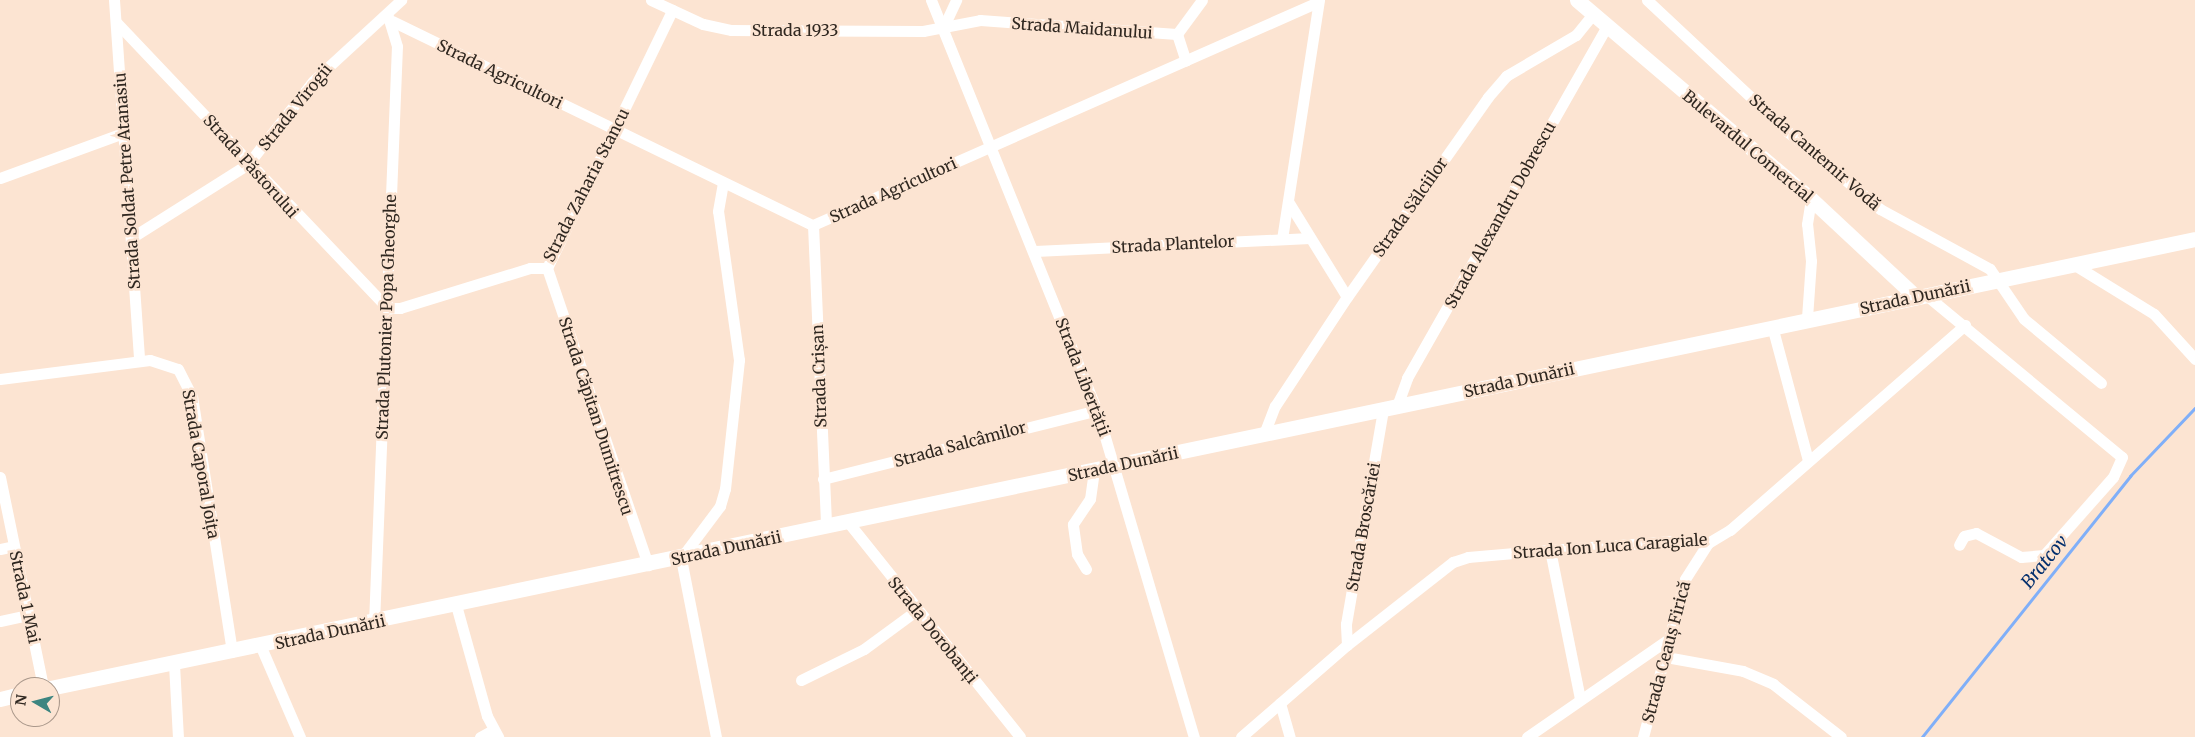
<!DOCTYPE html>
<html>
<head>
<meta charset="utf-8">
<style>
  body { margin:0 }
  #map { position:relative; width:2195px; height:737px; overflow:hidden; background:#fce4d2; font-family:Merriweather,serif }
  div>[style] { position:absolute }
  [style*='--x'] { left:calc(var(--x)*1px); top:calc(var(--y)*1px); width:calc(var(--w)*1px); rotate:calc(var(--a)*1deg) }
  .stream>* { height:2.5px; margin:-1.25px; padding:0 1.25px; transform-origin:1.25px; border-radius:1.25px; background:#80aff8 }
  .minor>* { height:11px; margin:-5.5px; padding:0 5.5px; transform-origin:5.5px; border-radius:5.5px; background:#fff }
  .major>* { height:15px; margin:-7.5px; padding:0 7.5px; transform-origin:7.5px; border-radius:7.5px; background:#fff }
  span { translate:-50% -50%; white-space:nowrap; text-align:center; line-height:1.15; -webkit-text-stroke:5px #fce4d2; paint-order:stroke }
  .street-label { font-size:16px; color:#2f2720 }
  .water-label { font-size:18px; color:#032f6d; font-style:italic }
  .north { position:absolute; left:10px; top:677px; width:50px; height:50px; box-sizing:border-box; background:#fce4d2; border:1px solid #aa988b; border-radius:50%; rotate:278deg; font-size:14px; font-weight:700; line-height:20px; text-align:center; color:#2f2720 }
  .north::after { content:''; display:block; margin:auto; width:18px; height:22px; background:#3d8580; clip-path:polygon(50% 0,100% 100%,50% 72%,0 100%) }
</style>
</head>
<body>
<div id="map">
  <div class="stream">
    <i style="--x:1922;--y:737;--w:334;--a:-51.4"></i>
    <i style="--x:2130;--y:476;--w:94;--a:-46.3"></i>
  </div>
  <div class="minor">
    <i style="--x:114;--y:0;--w:362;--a:86"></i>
    <i style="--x:651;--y:0;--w:57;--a:24.8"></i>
    <i style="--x:703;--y:24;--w:29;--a:12"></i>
    <i style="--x:731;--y:30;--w:192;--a:0.3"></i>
    <i style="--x:923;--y:31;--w:58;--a:-10.9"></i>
    <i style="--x:980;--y:20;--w:197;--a:4.1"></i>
    <i style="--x:1177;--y:34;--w:42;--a:-53.7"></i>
    <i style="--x:931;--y:0;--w:442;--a:68"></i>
    <i style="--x:1097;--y:410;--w:341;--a:73.5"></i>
    <i style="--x:1647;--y:0;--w:193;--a:43.1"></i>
    <i style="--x:1788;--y:132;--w:120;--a:39.9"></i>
    <i style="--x:1880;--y:209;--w:125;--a:28.6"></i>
    <i style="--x:1990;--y:269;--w:60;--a:55.8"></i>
    <i style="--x:2024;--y:319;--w:100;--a:39.7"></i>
    <i style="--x:392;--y:21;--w:468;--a:25.9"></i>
    <i style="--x:813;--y:225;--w:552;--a:-23.83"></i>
    <i style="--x:116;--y:22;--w:394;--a:46.5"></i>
    <i style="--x:387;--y:308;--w:13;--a:0"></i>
    <i style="--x:400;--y:308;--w:136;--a:-17.1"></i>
    <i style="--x:530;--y:268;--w:17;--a:0"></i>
    <i style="--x:944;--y:26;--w:29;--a:-65"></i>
    <i style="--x:1177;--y:34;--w:28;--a:72"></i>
    <i style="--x:0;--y:178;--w:131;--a:-20.1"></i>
    <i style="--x:1289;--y:203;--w:110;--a:58.3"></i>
    <i style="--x:813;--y:225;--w:302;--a:87.5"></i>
    <i style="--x:131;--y:238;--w:138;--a:-32.3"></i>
    <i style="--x:248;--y:164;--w:105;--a:-51.9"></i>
    <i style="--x:313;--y:81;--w:120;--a:-42.6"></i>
    <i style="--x:1282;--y:239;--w:242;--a:-81.2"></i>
    <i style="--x:1035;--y:251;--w:275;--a:-2.7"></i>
    <i style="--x:2073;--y:264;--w:95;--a:31.7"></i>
    <i style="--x:2154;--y:314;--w:61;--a:47.7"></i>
    <i style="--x:547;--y:268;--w:314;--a:71.2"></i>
    <i style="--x:547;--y:268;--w:287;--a:-64.1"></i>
    <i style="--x:1926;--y:295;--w:254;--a:39.6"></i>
    <i style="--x:2122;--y:457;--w:22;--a:114"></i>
    <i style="--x:2113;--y:477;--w:104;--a:131.5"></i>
    <i style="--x:2044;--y:555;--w:23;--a:175"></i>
    <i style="--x:2021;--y:557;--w:51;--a:-151.9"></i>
    <i style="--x:1976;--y:533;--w:12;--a:166"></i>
    <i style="--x:1964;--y:536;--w:10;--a:119"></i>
    <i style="--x:1807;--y:318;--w:57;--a:-86"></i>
    <i style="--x:1811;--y:261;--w:37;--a:-96"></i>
    <i style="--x:1807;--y:224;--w:25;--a:-81"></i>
    <i style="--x:1772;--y:326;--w:139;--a:75"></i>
    <i style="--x:0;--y:379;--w:151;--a:-7.2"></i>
    <i style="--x:150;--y:360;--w:29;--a:18"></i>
    <i style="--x:178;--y:369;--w:30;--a:63"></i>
    <i style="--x:192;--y:396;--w:259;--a:81.1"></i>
    <i style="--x:1397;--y:406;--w:30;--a:-70"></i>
    <i style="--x:1407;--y:378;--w:405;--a:-60.4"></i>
    <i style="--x:1264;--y:434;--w:30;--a:-69"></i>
    <i style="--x:1275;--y:406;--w:131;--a:-56.6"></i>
    <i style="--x:1347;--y:297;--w:245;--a:-54.8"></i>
    <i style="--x:1488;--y:97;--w:28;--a:-49"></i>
    <i style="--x:1506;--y:76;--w:81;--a:-30.4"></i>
    <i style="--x:1576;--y:35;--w:27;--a:-51"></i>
    <i style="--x:0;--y:477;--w:214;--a:78.4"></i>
    <i style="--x:823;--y:479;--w:283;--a:-14.1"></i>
    <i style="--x:848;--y:522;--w:275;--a:51.3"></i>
    <i style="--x:0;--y:549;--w:14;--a:-12"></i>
    <i style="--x:1550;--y:550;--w:152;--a:78.6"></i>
    <i style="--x:1086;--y:569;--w:17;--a:-121"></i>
    <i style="--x:1077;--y:554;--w:30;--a:-98"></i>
    <i style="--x:1073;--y:524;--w:30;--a:-56"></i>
    <i style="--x:1090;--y:499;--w:28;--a:-82"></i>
    <i style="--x:456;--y:605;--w:115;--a:74.4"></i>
    <i style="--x:487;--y:716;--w:24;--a:62"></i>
    <i style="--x:0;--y:621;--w:29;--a:-12"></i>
    <i style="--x:374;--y:623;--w:577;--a:-87.72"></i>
    <i style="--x:397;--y:46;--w:34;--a:-107"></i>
    <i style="--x:1347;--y:645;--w:21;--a:-93"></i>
    <i style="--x:1346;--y:624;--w:218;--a:-80.2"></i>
    <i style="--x:261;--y:647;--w:98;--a:66.6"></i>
    <i style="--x:1666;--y:657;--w:78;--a:10.3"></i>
    <i style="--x:1743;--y:671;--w:33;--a:23"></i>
    <i style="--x:1773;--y:684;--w:86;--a:37.9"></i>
    <i style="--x:174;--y:664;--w:73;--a:86.9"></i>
    <i style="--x:801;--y:680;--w:70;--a:-26.2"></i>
    <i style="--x:864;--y:649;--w:66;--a:-36.3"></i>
    <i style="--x:1280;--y:703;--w:35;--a:74"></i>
    <i style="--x:480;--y:737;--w:15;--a:-28"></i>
    <i style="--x:716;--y:737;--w:182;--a:-101.1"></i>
    <i style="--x:681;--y:558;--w:65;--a:-53.1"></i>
    <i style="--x:720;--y:506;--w:18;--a:-74"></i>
    <i style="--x:725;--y:489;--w:130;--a:-83.8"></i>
    <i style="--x:739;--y:360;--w:150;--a:-98"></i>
    <i style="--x:718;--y:211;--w:29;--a:-80"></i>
    <i style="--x:1241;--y:737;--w:140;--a:-41"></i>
    <i style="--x:1347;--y:645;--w:135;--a:-38.1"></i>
    <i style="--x:1453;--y:562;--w:16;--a:-18"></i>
    <i style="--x:1468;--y:557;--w:82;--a:-4.9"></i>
    <i style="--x:1550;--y:550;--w:124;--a:-4.2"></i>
    <i style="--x:1674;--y:541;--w:34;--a:3"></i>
    <i style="--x:1708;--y:543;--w:26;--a:-31"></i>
    <i style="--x:1730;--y:530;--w:312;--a:-41.1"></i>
    <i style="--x:1527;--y:737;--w:174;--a:-34.7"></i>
    <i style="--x:1643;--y:737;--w:163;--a:-75.1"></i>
    <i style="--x:1685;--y:579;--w:43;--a:-57.4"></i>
  </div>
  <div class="major">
    <i style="--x:1577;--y:0;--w:307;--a:40.4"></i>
    <i style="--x:1811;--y:199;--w:144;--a:43"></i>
    <i style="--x:50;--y:688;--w:2191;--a:-11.82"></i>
    <i style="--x:0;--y:699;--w:21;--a:-14"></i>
  </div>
  <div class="street-label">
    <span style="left:1082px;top:28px;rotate:4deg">Strada Maidanului</span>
    <span style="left:795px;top:30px">Strada 1933</span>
    <span style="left:500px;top:74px;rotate:26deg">Strada Agricultori</span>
    <span style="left:295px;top:107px;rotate:-51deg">Strada Virogii</span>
    <span style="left:1748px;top:146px;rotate:40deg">Bulevardul Comercial</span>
    <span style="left:1815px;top:152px;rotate:41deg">Strada Cantemir Vodă</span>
    <span style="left:251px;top:166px;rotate:48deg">Strada Păstorului</span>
    <span style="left:127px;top:181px;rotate:-94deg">Strada Soldat Petre Atanasiu</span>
    <span style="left:586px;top:185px;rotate:-63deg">Strada Zaharia Stancu</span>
    <span style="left:893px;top:190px;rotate:-24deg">Strada Agricultori</span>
    <span style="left:1410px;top:207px;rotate:-55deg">Strada Sălciilor</span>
    <span style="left:1500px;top:215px;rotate:-61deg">Strada Alexandru Dobrescu</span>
    <span style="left:1173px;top:244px;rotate:-3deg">Strada Plantelor</span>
    <span style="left:1915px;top:297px;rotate:-12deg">Strada Dunării</span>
    <span style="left:386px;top:317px;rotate:-88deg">Strada Plutonier Popa Gheorghe</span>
    <span style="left:819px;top:376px;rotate:-92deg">Strada Crișan</span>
    <span style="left:1083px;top:377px;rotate:69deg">Strada Libertății</span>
    <span style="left:1519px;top:380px;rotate:-12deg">Strada Dunării</span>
    <span style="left:596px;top:416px;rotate:72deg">Strada Căpitan Dumitrescu</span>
    <span style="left:960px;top:444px;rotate:-15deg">Strada Salcâmilor</span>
    <span style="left:201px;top:464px;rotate:80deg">Strada Caporal Joița</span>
    <span style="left:1123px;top:464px;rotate:-12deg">Strada Dunării</span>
    <span style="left:1363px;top:527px;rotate:-80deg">Strada Broscăriei</span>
    <span style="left:1610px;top:546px;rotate:-4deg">Strada Ion Luca Caragiale</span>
    <span style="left:726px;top:548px;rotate:-12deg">Strada Dunării</span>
    <span style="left:25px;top:597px;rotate:78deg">Strada 1 Mai</span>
    <span style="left:933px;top:630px;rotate:51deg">Strada Dorobanți</span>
    <span style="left:330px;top:632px;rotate:-12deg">Strada Dunării</span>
    <span style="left:1666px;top:652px;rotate:-75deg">Strada Ceauș Firică</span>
  </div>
  <div class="water-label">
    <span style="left:2045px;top:562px;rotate:-51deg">Bratcov</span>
  </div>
  <div class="north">N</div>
</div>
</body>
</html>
